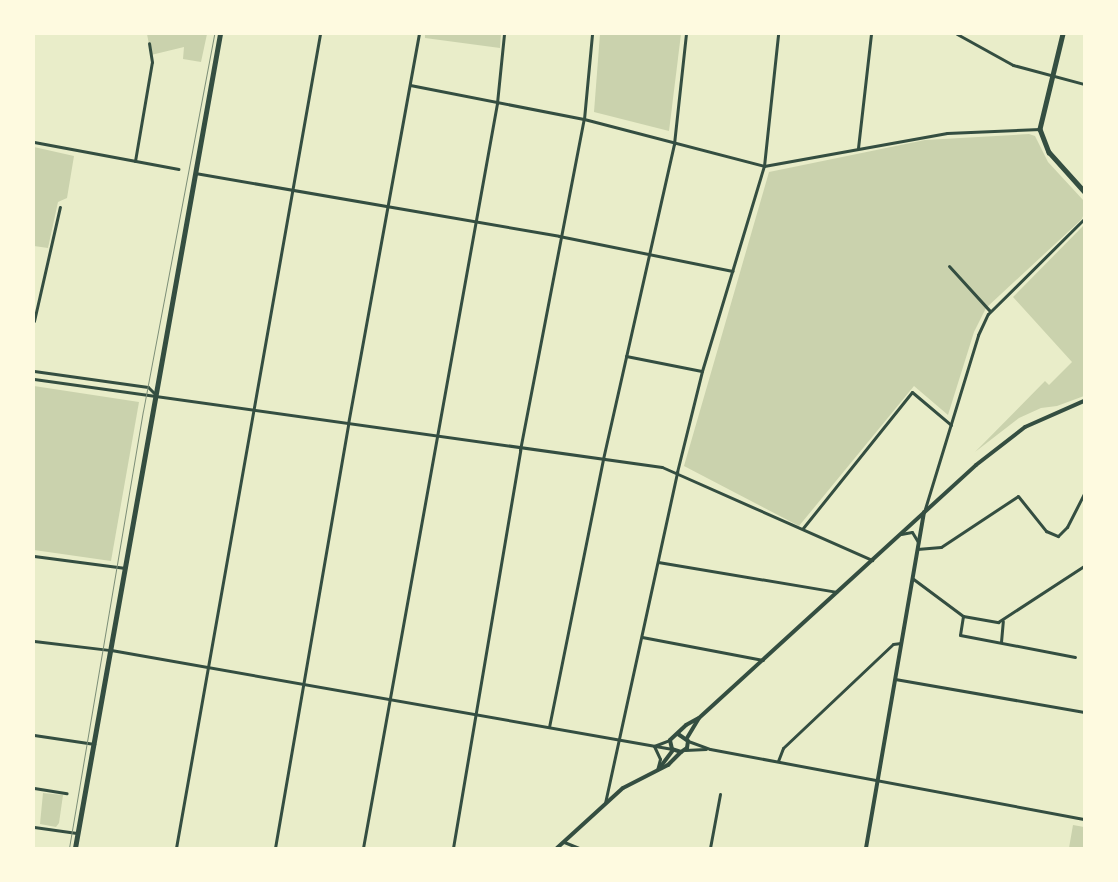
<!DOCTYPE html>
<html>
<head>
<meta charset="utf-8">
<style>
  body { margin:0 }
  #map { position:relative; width:1118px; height:882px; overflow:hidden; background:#e9edc9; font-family:"PT Serif",serif }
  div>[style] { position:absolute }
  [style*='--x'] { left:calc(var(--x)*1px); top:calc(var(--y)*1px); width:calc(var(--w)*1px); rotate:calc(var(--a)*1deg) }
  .green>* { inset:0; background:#cad2ad }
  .minor>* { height:3px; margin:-1.5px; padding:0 1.5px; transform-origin:1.5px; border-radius:1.5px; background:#344e41 }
  .tertiary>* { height:4px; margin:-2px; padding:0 2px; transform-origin:2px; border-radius:2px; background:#344e41 }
  .secondary>* { height:4.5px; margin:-2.25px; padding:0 2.25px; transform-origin:2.25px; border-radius:2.25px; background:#344e41 }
  .tram>* { height:1px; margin:-0.5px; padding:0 0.5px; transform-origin:0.5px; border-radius:0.5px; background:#7c8e77 }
  span { translate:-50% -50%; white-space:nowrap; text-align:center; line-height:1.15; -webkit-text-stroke:5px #fefae0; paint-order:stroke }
  .frame { position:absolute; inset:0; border:35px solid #fefae0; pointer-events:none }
</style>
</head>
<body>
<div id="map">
  <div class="green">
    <i style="clip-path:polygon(147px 34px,207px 34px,201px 62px,183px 59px,184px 47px,151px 55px)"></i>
    <i style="clip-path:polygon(425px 34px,501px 34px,500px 48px,425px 38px)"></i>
    <i style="clip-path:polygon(600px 34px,681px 34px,669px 131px,594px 112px)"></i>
    <i style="clip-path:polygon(1029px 134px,1035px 136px,1048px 162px,1084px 201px,1084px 213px,1082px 219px,986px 308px,974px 332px,948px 415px,914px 386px,799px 526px,684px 466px,769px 172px,925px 140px)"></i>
    <i style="clip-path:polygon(34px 147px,74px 156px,67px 198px,58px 202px,48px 248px,34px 246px)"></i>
    <i style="clip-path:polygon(1084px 225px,1084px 396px,1057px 406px,1041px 408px,1019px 418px,975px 452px,1045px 381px,1049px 385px,1072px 362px,1013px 297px)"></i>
    <i style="clip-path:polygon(34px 386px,139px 402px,111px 561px,34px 550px)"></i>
    <i style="clip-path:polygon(43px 793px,63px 795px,59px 823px,56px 827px,40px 824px)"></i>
    <i style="clip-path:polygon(1073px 825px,1084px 827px,1084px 848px,1069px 848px)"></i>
  </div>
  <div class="minor">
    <i style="--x:957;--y:34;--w:64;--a:29"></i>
    <i style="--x:1013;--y:65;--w:73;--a:15"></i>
    <i style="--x:410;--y:85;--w:177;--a:11.1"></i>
    <i style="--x:584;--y:119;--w:186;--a:14.6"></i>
    <i style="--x:764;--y:166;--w:186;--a:-10.2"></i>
    <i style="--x:947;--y:133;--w:93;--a:-2.5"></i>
    <i style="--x:34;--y:142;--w:147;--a:10.6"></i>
    <i style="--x:858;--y:148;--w:115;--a:-83.5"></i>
    <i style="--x:135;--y:161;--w:100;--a:-80.3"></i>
    <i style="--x:152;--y:62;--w:19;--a:-99"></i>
    <i style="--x:195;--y:173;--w:369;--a:9.8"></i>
    <i style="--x:559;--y:236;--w:177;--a:11.4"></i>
    <i style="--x:949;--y:266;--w:61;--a:47.7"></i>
    <i style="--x:34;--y:321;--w:117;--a:-77.2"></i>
    <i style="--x:626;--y:356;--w:77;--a:11.2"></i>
    <i style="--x:34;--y:371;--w:115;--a:8"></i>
    <i style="--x:148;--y:387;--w:11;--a:45"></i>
    <i style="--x:34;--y:379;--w:634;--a:7.98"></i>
    <i style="--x:662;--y:467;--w:230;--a:23.9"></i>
    <i style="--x:924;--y:512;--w:185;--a:-73"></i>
    <i style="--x:978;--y:335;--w:23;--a:-65"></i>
    <i style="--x:988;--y:314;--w:135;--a:-44.7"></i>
    <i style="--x:803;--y:528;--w:174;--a:-51.3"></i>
    <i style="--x:912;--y:392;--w:51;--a:40.2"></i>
    <i style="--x:901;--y:534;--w:11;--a:-10"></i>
    <i style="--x:912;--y:532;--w:12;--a:59"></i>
    <i style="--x:917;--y:549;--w:24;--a:-5"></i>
    <i style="--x:941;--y:547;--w:92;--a:-33.5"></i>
    <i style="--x:1018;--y:496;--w:45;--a:51.3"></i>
    <i style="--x:1046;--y:531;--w:13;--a:23"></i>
    <i style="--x:1058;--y:536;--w:13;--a:-45"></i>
    <i style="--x:1067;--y:527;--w:38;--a:-63"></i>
    <i style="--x:34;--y:556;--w:92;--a:7.5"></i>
    <i style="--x:658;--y:562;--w:181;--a:9.5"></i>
    <i style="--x:912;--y:578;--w:64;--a:36.7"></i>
    <i style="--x:963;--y:616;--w:36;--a:10"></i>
    <i style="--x:998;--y:622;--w:103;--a:-33.1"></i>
    <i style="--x:963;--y:616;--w:19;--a:99"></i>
    <i style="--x:960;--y:635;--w:117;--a:10.8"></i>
    <i style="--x:642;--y:637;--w:123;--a:10.8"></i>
    <i style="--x:34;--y:641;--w:77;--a:6.8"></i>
    <i style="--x:1001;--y:642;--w:21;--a:-85"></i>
    <i style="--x:111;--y:650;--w:570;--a:10.01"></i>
    <i style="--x:895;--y:679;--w:192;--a:9.9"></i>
    <i style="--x:549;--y:727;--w:273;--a:-78.6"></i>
    <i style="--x:603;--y:459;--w:323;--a:-77.3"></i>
    <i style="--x:674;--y:144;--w:111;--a:-83.8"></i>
    <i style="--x:34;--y:735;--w:61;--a:8.5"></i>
    <i style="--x:688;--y:741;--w:23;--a:20"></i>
    <i style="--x:710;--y:749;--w:380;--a:10.6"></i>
    <i style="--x:654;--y:746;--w:14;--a:65"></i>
    <i style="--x:660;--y:759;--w:11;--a:105"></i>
    <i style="--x:654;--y:746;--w:17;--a:-21"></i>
    <i style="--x:685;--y:750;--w:21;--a:-3"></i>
    <i style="--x:778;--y:761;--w:14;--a:-69"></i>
    <i style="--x:783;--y:748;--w:151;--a:-43.4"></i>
    <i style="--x:893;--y:644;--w:8;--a:-7"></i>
    <i style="--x:34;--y:788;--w:33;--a:9"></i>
    <i style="--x:605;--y:803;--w:339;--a:-77.7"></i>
    <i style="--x:677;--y:472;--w:104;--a:-76.1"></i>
    <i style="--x:702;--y:371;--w:214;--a:-73.2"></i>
    <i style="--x:764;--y:166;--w:133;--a:-83.9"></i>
    <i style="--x:34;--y:827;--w:43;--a:7.9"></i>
    <i style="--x:564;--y:842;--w:16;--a:22"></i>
    <i style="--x:176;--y:848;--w:827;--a:-79.97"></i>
    <i style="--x:275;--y:848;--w:430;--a:-80.2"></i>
    <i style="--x:348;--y:424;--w:396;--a:-79.7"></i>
    <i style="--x:363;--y:848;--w:757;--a:-79.8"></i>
    <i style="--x:497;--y:103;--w:69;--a:-84.2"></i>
    <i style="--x:453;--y:848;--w:404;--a:-80.4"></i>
    <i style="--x:520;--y:450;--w:337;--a:-79.1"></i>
    <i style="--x:584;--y:119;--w:85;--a:-84.6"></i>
    <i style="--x:710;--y:848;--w:55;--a:-79.5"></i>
  </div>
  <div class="tertiary">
    <i style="--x:678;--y:734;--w:12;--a:35"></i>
    <i style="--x:688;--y:741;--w:7;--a:98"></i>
    <i style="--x:687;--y:748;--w:7;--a:146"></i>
    <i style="--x:681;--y:752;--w:9;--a:-162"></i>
    <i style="--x:672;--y:749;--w:9;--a:-103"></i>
    <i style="--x:670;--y:740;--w:22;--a:-43"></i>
    <i style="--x:686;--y:725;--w:13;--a:-29"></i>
    <i style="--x:687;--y:738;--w:23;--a:-59"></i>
    <i style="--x:699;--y:718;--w:375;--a:-42.4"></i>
    <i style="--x:976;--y:465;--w:62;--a:-37.8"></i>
    <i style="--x:1025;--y:427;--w:64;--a:-23.8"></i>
    <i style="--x:661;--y:766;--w:20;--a:-53"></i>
    <i style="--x:557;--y:848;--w:89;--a:-42.3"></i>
    <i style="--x:623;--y:788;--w:51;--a:-27.1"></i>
    <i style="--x:668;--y:765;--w:18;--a:-45"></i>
    <i style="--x:866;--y:848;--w:341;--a:-80.2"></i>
  </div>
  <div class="secondary">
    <i style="--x:1063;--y:34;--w:98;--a:103.6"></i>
    <i style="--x:1040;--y:129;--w:25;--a:69"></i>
    <i style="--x:1049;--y:152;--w:52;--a:48.1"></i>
    <i style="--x:75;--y:848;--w:827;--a:-79.9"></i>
  </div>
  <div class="tram">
    <i style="--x:69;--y:848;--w:443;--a:-80.4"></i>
    <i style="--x:143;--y:411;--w:384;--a:-79.3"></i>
  </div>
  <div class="frame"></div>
</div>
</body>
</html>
